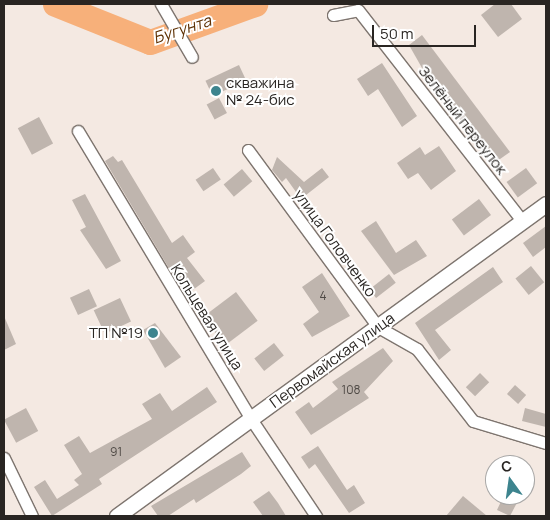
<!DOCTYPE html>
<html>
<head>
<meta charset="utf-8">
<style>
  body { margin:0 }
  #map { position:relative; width:550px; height:520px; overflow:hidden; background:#f4e9e2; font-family:Manrope,sans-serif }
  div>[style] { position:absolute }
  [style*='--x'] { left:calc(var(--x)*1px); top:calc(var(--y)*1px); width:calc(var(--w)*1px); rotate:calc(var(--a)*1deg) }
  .river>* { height:25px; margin:-12.5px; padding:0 12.5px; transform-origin:12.5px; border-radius:12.5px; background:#f7b07a }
  .building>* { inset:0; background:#bfb5ae; transform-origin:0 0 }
  .roads { filter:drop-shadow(1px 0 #7e756f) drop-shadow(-1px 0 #7e756f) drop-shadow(0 1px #7e756f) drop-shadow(0 -1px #7e756f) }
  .minor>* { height:11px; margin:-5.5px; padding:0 5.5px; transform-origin:5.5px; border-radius:5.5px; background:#fff }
  .secondary>* { height:15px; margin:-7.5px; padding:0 7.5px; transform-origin:7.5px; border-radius:7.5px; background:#fff }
  .dots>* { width:14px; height:14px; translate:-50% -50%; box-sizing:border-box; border:2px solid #fff; border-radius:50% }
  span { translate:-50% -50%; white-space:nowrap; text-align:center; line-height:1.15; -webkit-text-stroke:4px #fff; paint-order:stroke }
  .number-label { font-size:12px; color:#4e4945 }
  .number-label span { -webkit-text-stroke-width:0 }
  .poi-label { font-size:15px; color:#292522 }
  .left { translate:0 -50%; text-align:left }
  .right { translate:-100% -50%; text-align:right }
  .street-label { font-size:15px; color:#292522 }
  .water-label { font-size:16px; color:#5d3003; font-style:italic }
  .frame { position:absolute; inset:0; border:5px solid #292522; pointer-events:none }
  .north { position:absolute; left:485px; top:455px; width:50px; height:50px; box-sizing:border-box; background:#fff; border:1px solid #a9a8a7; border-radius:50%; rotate:346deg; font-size:14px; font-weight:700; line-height:20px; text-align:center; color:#292522 }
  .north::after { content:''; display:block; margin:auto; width:18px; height:22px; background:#3d848e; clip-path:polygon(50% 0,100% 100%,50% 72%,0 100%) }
  .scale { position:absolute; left:372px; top:25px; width:104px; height:22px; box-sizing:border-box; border:2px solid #292522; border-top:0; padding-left:6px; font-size:15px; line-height:18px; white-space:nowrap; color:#292522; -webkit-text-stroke:4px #fff; paint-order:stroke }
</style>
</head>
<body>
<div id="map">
  <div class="river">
    <i style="--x:55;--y:4;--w:102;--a:21.8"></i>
    <i style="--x:150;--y:42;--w:112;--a:-19.9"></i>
  </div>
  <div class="building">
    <i style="clip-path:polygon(495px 4px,511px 4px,522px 19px,498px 37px,481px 15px)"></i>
    <i style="clip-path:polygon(422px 35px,510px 152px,493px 164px,422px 68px,409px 45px)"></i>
    <i style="clip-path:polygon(382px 63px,417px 116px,402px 127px,378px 89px,368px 96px,357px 79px)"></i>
    <i style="left:239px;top:65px;width:17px;height:37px;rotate:65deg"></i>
    <i style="left:219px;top:98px;width:17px;height:14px;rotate:62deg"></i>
    <i style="left:39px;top:117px;width:30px;height:24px;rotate:62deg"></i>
    <i style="clip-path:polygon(439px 146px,456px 171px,431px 190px,418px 173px,408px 179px,397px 163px,420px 147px,425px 155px)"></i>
    <i style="clip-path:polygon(113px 156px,118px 162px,122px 160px,172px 243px,183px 235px,195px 252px,187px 258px,205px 281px,190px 292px,170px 270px,105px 161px)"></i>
    <i style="clip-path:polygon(277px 157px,304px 182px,322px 168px,329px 177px,301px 199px,286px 178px,282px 182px,272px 170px)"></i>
    <i style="left:213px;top:168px;width:14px;height:21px;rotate:56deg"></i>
    <i style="left:526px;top:168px;width:19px;height:24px;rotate:54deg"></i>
    <i style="left:242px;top:169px;width:16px;height:24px;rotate:50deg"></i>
    <i style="clip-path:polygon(85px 194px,121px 261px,106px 269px,80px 230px,86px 227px,72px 200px)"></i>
    <i style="left:479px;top:199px;width:20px;height:34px;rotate:53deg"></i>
    <i style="clip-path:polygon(376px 221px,396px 253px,416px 240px,427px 256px,394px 275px,361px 231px)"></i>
    <i style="clip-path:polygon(546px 226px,546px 247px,533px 257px,523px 243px)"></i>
    <i style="left:531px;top:266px;width:21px;height:20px;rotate:51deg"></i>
    <i style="clip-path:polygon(493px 267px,503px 282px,435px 330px,451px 350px,439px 360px,415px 323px)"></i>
    <i style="clip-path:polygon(322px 273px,350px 316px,312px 337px,303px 324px,319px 312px,302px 287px)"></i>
    <i style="left:389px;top:274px;width:11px;height:25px;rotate:52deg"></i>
    <i style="left:89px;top:289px;width:19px;height:21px;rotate:65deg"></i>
    <i style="left:236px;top:292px;width:36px;height:41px;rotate:53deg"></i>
    <i style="left:120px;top:298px;width:26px;height:29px;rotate:65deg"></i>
    <i style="clip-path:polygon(4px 316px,16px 344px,4px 350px)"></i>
    <i style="clip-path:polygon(155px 323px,181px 357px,165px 368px,143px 330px)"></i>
    <i style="left:274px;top:343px;width:16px;height:25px;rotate:52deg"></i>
    <i style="clip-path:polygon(383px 348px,393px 361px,364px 392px,369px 398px,311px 435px,295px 412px,309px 402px,313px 408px,338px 389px,332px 382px)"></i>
    <i style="left:480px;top:373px;width:13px;height:20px;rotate:45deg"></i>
    <i style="left:515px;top:385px;width:15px;height:12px;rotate:42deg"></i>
    <i style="clip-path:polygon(207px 387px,217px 402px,99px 479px,102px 484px,52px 516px,34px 487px,45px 480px,57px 499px,79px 485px,74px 480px,82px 474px,64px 445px,79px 436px,90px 453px,152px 419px,142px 404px,160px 393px,172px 411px)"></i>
    <i style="left:26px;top:408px;width:26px;height:25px;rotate:62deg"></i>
    <i style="clip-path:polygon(525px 408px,546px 414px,546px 427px,522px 421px)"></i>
    <i style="clip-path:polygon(318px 446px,347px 490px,354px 485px,365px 503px,349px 513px,315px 464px,309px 469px,301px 457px)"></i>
    <i style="clip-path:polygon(242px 452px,251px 466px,241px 474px,196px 503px,194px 499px,168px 516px,158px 516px,151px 506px)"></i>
    <i style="clip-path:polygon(269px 491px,278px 503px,286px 516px,263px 516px,253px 502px)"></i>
    <i style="clip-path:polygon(504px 495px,521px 495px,510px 516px,497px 510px)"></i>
    <i style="clip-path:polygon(463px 496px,487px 516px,446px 516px)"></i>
  </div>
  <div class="roads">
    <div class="minor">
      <i style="--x:161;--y:4;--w:61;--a:59.7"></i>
      <i style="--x:333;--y:15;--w:25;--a:-11"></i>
      <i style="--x:358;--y:10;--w:267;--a:52.1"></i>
      <i style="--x:78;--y:131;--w:336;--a:59"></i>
      <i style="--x:251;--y:419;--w:117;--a:56.2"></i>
      <i style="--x:248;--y:150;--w:220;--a:53.7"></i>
      <i style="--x:378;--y:327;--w:45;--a:29.4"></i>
      <i style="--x:417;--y:349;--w:91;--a:52.1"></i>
      <i style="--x:473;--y:421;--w:76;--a:16.8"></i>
      <i style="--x:4;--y:458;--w:64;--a:64.2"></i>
    </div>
    <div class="secondary">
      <i style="--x:117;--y:516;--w:530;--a:-36.03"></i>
    </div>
  </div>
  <div class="dots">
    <i style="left:216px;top:91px;background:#3d848e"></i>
    <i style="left:153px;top:333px;background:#3d848e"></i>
  </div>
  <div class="number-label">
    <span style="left:323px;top:296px">4</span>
    <span style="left:351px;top:390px">108</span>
    <span style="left:116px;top:452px">91</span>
  </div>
  <div class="poi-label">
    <span class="left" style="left:226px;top:91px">скважина<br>№ 24-бис</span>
    <span class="right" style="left:143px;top:333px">ТП №19</span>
  </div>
  <div class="street-label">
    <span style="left:463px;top:120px;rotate:52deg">Зелёный переулок</span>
    <span style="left:335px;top:243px;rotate:54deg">улица Головченко</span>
    <span style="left:207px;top:317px;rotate:58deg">Кольцевая улица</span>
    <span style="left:332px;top:360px;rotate:-36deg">Первомайская улица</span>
  </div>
  <div class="water-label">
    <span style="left:182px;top:29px;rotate:-18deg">Бугунта</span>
  </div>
  <div class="frame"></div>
  <div class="north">С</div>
  <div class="scale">50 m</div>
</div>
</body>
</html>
